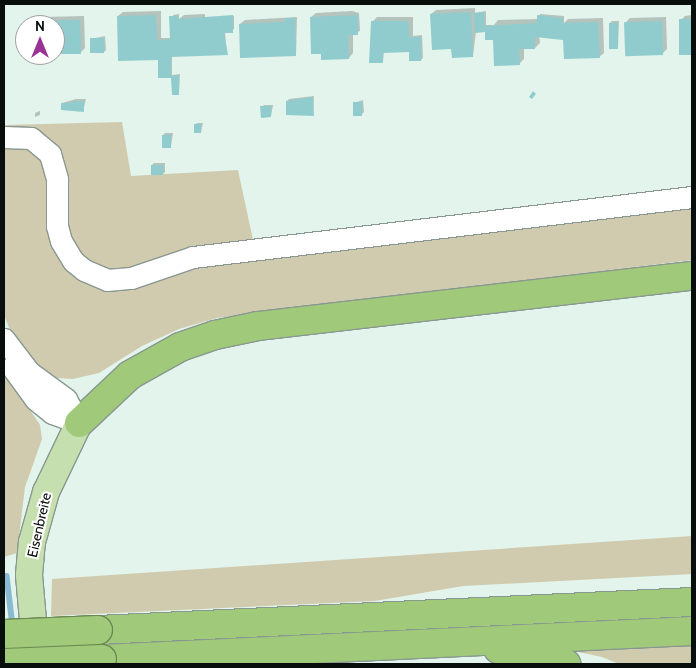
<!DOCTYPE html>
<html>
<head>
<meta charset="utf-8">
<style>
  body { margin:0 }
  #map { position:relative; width:696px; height:668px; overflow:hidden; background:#e2f4eb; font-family:Cabin,sans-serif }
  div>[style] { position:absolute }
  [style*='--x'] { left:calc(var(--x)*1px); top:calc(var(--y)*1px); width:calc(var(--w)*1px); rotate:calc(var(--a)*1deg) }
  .green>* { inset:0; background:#d0caae }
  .shadow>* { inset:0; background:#0003 }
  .stream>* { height:5.5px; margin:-2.75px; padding:0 2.75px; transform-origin:2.75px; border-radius:2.75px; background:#8abad2 }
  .building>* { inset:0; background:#90cccd; transform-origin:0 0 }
  .roads { filter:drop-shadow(1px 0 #889890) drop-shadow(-1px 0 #889890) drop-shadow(0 1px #889890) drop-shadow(0 -1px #889890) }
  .minor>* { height:21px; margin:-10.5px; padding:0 10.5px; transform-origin:10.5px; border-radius:10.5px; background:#fff }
  .major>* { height:26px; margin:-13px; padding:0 13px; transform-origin:13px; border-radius:13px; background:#c6dfaf }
  .highway>* { height:28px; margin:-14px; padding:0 14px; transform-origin:14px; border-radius:14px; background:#a0c97a }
  .bridges { filter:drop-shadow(1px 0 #6b8853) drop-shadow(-1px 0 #6b8853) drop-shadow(0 1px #6b8853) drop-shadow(0 -1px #6b8853) }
  .highway-bridge>* { height:28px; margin:-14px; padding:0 14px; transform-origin:14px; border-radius:14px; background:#a0c97a }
  span { translate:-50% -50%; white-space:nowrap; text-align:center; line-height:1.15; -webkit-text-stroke:4px #fff; paint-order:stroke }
  .street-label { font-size:14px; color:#080e0b }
  .frame { position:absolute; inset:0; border:5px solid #080e0b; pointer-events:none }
  .north { position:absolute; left:15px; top:15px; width:50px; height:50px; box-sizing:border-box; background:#fff; border:1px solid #9c9f9d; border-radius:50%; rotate:0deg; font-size:14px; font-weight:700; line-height:20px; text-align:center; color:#080e0b }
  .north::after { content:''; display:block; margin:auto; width:18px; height:22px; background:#9a3195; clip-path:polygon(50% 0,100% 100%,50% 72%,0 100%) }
</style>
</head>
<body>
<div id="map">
  <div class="green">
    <i style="clip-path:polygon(122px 122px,131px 176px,238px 170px,253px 240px,135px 269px,103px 269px,86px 262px,73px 246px,67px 230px,61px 156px,51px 140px,36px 131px,4px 127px,4px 125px)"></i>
    <i style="clip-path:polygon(4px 144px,25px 145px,46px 161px,50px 237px,55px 252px,64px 265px,84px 280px,692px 203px,692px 260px,217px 318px,179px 329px,142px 346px,99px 373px,73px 379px,57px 378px,40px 371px,12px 335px,4px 315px)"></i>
    <i style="clip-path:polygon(4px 371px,40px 425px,42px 439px,25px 487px,17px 553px,4px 557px)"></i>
    <i style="clip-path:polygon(692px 536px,692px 574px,463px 586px,375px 601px,51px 616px,52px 579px)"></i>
    <i style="clip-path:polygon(692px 644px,692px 664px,619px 664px,602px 657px,569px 650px)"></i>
  </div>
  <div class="shadow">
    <i style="clip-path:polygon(475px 8px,475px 13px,486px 11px,486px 25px,494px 25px,498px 20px,538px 19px,540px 14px,564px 16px,564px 23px,568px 19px,603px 18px,604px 53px,599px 57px,564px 39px,539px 36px,540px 43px,535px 48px,524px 48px,524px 59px,519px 64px,486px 31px,476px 31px,473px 56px,453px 49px,431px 14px,436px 10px)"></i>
    <i style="clip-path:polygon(161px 11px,161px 38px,171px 38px,173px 15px,179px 14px,179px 19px,184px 15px,205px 14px,205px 19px,234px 16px,234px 29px,225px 32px,227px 54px,172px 55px,172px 75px,180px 74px,179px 93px,172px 76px,159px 77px,159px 58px,118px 16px,123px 12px)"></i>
    <i style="clip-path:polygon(352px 11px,359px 13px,360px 31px,353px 34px,353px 53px,349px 58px,311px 17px,316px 13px)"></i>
    <i style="clip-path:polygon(692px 15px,692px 54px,681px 54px,681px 20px,685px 16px)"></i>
    <i style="clip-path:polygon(84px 16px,85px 48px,80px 53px,55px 53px,55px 25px,38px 25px,38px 21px,43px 17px)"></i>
    <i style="clip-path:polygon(297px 17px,296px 55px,240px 24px,245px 20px)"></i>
    <i style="clip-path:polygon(377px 17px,413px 17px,413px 36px,422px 35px,423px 58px,421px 60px,410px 51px,384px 51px,383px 62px,372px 22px)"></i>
    <i style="clip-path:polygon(666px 17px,667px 49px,662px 54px,626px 22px,630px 18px)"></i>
    <i style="clip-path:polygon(612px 21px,619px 21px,618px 48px,610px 23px)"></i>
    <i style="clip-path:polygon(105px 36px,106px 50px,104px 52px,91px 39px)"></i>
    <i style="clip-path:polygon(314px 96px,313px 114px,287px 101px,289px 99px)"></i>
    <i style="clip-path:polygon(76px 99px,86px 99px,83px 111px,62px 103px)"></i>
    <i style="clip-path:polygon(363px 100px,364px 112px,362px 114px,354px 103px)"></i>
    <i style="clip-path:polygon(264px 105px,273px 105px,271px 116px,262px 107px)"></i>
    <i style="clip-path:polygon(40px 111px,40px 115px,35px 117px,35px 113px)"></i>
    <i style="clip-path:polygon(197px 123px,203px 123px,201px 132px,195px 125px)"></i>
    <i style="clip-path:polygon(165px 133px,173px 133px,171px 146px,163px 135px)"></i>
    <i style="clip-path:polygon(154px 163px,165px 163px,165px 172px,163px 174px,152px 165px)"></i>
  </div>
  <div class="stream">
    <i style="--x:7;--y:576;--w:50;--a:83.2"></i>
  </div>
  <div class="building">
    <i style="clip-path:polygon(471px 12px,473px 57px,452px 58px,451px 49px,432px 50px,430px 14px)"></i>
    <i style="clip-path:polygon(484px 12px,484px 26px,537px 23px,537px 15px,562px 18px,563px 23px,598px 22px,600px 58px,564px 59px,563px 40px,535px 37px,535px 49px,519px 49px,520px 65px,494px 66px,493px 40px,485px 40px,485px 32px,475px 33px,474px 13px)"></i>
    <i style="clip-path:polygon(156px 15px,157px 40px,170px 39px,169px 16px,178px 16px,178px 19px,233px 15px,233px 33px,224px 33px,228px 55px,171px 57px,171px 76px,179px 76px,179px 95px,172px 95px,171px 78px,158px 78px,158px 60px,118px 61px,117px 16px)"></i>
    <i style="clip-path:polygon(358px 15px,358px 35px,348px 35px,349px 59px,321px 60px,321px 54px,311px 54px,310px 17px)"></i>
    <i style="clip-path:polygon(285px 18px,295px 18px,296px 56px,240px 58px,239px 24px,285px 22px)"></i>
    <i style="left:692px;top:19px;width:36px;height:13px;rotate:90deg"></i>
    <i style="clip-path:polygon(80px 20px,81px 54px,55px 54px,55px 25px,37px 25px,37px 21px)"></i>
    <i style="clip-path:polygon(371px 21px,408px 21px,409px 37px,421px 37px,421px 61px,409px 61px,409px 52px,383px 53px,383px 63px,369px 63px)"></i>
    <i style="left:662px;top:21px;width:34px;height:38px;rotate:88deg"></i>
    <i style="left:609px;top:23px;width:9px;height:26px"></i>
    <i style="left:90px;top:38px;width:14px;height:15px"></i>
    <i style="clip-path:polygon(533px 91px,536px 94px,532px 99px,529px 97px)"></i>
    <i style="clip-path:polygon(313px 97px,314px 116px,286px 115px,286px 101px)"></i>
    <i style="clip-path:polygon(73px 101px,84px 101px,84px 112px,61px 110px,61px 103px,73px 103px)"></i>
    <i style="left:353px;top:102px;width:9px;height:14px"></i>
    <i style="clip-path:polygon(260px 106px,271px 106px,271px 117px,261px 118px)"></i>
    <i style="left:194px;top:124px;width:7px;height:9px"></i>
    <i style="left:162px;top:135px;width:9px;height:13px"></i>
    <i style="left:151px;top:165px;width:12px;height:10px"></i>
  </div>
  <div class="roads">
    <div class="minor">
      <i style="--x:4;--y:137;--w:27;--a:2"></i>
      <i style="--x:31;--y:138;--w:25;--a:40"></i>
      <i style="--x:50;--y:154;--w:26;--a:74"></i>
      <i style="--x:57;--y:179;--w:47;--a:90"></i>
      <i style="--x:57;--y:226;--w:16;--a:75"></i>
      <i style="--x:61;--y:241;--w:23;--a:59"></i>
      <i style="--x:73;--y:261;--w:14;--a:39"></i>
      <i style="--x:84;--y:270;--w:25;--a:23"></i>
      <i style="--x:107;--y:280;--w:24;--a:-5"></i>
      <i style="--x:131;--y:278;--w:65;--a:-18.7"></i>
      <i style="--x:193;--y:257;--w:503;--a:-6.86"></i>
      <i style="--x:4;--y:339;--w:41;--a:52.9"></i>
      <i style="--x:29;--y:372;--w:46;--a:36.1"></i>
      <i style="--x:66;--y:399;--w:27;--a:62"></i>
      <i style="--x:12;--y:367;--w:39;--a:54"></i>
      <i style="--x:35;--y:399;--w:22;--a:39"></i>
      <i style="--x:52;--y:413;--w:29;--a:20"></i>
    </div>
    <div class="major">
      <i style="--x:36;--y:655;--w:80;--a:-95"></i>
      <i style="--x:29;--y:575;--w:33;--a:-85"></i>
      <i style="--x:32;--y:542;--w:52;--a:-74.4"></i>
      <i style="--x:46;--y:492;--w:76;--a:-64.4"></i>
    </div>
    <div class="highway">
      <i style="--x:79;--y:423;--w:70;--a:-43.3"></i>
      <i style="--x:130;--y:375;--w:57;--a:-29.2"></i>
      <i style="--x:180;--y:347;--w:37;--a:-19"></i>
      <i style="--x:215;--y:335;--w:44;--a:-11.8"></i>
      <i style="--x:258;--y:326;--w:437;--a:-6.6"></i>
      <i style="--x:98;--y:630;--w:595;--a:-2.7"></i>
      <i style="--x:498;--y:649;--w:70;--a:12.4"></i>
      <i style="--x:102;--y:659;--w:591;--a:-2.72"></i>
    </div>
  </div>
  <div class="bridges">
    <div class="highway-bridge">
      <i style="--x:4;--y:634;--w:94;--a:-2.4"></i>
      <i style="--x:4;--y:663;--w:98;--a:-2.3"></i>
    </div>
  </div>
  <div class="street-label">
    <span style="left:39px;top:525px;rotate:-77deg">Eisenbreite</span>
  </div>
  <div class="frame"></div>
  <div class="north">N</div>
</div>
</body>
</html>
